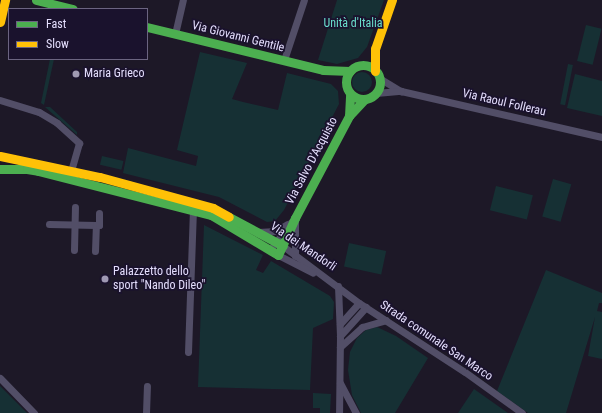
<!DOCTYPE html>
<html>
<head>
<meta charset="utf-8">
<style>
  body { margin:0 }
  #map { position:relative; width:602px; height:413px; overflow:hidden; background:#1d1827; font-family:"Roboto Condensed",sans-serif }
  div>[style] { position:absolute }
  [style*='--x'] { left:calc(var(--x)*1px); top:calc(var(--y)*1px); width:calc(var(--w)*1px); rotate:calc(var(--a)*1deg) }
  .green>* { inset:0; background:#163034; transform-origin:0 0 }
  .round { border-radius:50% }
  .street>* { height:7px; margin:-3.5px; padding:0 3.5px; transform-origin:3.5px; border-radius:3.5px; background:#524e67 }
  .fast>* { height:9px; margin:-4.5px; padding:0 4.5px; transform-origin:4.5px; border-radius:4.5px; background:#4caf50 }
  .fast>.ring { margin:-4.5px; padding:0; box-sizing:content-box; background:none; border:9px solid #4caf50; border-radius:50% }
  .slow>* { height:9px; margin:-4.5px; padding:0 4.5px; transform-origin:4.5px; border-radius:4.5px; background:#ffc107 }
  .dots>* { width:11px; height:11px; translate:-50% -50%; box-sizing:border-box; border:2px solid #1a122d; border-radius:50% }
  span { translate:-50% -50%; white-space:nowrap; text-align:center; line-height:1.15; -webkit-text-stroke:3.5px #1a122d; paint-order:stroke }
  .park-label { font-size:12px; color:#6adfcd }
  .street-label { font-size:12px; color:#e5dffe }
  .poi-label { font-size:12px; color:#e5dffe }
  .left { translate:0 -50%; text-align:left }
  .legend { position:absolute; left:8px; top:8px; width:140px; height:52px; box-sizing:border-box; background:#1a122d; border:1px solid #6b6481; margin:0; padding:5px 7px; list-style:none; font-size:12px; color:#e5dffe }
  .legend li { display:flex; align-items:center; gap:8px; height:20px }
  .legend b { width:20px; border:1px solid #6b6481 }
</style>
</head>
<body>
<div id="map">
  <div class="green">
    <i style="clip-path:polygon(337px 0,384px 0,367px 47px,358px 58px,337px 64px,318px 60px)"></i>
    <i style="left:586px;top:25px;width:16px;height:37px;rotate:14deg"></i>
    <i style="clip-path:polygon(200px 52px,247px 63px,232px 99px,243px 102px,278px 110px,287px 73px,331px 84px,338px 91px,339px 104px,284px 210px,275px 221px,267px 222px,219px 197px,123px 173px,128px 148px,196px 166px,198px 156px,177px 150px)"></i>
    <i style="clip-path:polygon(50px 59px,54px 59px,44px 105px,41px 103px)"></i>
    <i style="left:568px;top:64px;width:5px;height:41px;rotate:11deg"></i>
    <i class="round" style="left:352px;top:72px;width:20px;height:20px"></i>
    <i style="clip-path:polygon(575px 74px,602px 81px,602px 116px,567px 108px)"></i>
    <i style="clip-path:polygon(45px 107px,50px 107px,77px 132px,77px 135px)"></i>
    <i style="left:102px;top:156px;width:22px;height:9px;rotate:13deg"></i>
    <i style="left:553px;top:179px;width:19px;height:39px;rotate:16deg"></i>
    <i style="left:496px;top:186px;width:38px;height:25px;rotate:14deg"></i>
    <i style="clip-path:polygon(204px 225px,263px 255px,256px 270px,263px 273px,271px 261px,330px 296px,334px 302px,333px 319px,313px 328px,310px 390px,198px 387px)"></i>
    <i style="left:349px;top:243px;width:38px;height:24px;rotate:12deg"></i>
    <i style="clip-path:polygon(546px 270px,602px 293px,602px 303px,599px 303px,597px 311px,602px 312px,602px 359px,588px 356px,595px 317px,566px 413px,528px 413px,497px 391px)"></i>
    <i style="clip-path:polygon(377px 327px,396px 336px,428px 358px,395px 413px,361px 413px,352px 395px,348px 370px,350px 352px,357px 338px,366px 330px)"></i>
    <i style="clip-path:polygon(0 386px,27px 413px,0 413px)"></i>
    <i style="clip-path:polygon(474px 389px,508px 413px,458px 413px)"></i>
    <i style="clip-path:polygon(313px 393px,331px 394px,330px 413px,320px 413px,320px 408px,313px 408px)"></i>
  </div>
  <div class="street">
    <i style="--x:175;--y:34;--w:35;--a:-77"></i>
    <i style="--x:284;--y:60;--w:63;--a:-71.6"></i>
    <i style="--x:379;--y:78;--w:26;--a:31"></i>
    <i style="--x:401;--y:91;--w:206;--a:12.9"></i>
    <i style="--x:376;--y:93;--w:25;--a:-5"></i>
    <i style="--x:0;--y:100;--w:41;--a:17.1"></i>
    <i style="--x:39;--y:112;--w:21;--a:31"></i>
    <i style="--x:57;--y:123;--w:30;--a:42"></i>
    <i style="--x:79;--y:143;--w:29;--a:106"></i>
    <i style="--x:295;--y:220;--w:36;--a:90"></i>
    <i style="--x:49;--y:224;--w:47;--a:1.2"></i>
    <i style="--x:258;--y:232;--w:18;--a:-3"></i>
    <i style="--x:276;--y:231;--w:13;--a:-32"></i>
    <i style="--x:283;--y:246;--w:95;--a:36.9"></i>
    <i style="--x:359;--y:303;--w:126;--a:33.1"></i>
    <i style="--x:465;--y:372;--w:70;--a:35.7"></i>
    <i style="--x:74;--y:250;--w:43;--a:-88.7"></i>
    <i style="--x:270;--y:250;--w:35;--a:-53"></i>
    <i style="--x:95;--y:251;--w:26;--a:-88"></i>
    <i style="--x:96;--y:225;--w:3;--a:0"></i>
    <i style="--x:99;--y:225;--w:12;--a:-90"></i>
    <i style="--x:278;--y:255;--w:39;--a:27"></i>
    <i style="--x:338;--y:286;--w:50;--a:87.7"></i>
    <i style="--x:340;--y:336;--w:77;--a:90.7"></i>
    <i style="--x:340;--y:324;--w:28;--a:-48"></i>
    <i style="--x:340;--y:336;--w:39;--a:-48"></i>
    <i style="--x:340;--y:347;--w:30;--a:-42"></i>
    <i style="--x:362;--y:327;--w:25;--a:-16"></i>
    <i style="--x:188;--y:352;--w:145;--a:-88"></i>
    <i style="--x:0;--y:378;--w:49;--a:45.8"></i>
    <i style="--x:340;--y:383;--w:34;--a:62"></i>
    <i style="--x:146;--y:413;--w:27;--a:-88"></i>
  </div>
  <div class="fast">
    <i style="--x:36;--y:0;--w:38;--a:14"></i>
    <i style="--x:147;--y:27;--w:181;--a:13.7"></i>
    <i style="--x:323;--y:70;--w:27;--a:2"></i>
    <i class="ring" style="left:346px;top:65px;width:25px;height:25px"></i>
    <i style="--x:349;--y:116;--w:22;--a:-87"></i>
    <i style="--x:0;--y:169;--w:27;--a:0"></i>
    <i style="--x:27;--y:169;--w:11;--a:10"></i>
    <i style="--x:38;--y:171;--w:179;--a:14.3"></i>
    <i style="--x:211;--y:215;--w:78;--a:30.8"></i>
    <i style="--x:278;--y:255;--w:41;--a:-65.3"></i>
    <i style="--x:295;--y:218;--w:115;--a:-62.1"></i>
    <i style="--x:349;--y:116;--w:23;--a:-47"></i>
    <i style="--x:229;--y:217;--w:61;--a:28.2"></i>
  </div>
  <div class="slow">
    <i style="--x:0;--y:22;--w:23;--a:-77"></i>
    <i style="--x:375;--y:71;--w:22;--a:-90"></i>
    <i style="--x:375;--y:49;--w:52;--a:-70.9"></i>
    <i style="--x:0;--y:156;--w:102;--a:11.9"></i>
    <i style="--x:100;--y:177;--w:117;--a:15.3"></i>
    <i style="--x:213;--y:208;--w:18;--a:29"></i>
  </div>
  <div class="dots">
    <i style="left:76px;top:74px;background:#9f99b3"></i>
    <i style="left:105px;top:279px;background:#9f99b3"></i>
  </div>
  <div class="park-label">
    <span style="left:353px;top:24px">Unità d'Italia</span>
  </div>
  <div class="street-label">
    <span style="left:238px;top:37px;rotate:14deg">Via Giovanni Gentile</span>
    <span style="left:504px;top:103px;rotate:13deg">Via Raoul Follerau</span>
    <span style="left:312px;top:161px;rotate:-62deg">Via Salvo D'Acquisto</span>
    <span style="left:303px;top:247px;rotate:34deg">Via dei Mandorli</span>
    <span style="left:436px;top:341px;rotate:34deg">Strada comunale San Marco</span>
  </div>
  <div class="poi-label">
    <span class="left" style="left:84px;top:74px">Maria Grieco</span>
    <span class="left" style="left:113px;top:279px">Palazzetto dello<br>sport "Nando Dileo"</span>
  </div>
  <ul class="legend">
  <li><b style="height:5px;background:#4caf50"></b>Fast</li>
  <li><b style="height:5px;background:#ffc107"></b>Slow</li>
  </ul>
</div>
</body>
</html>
